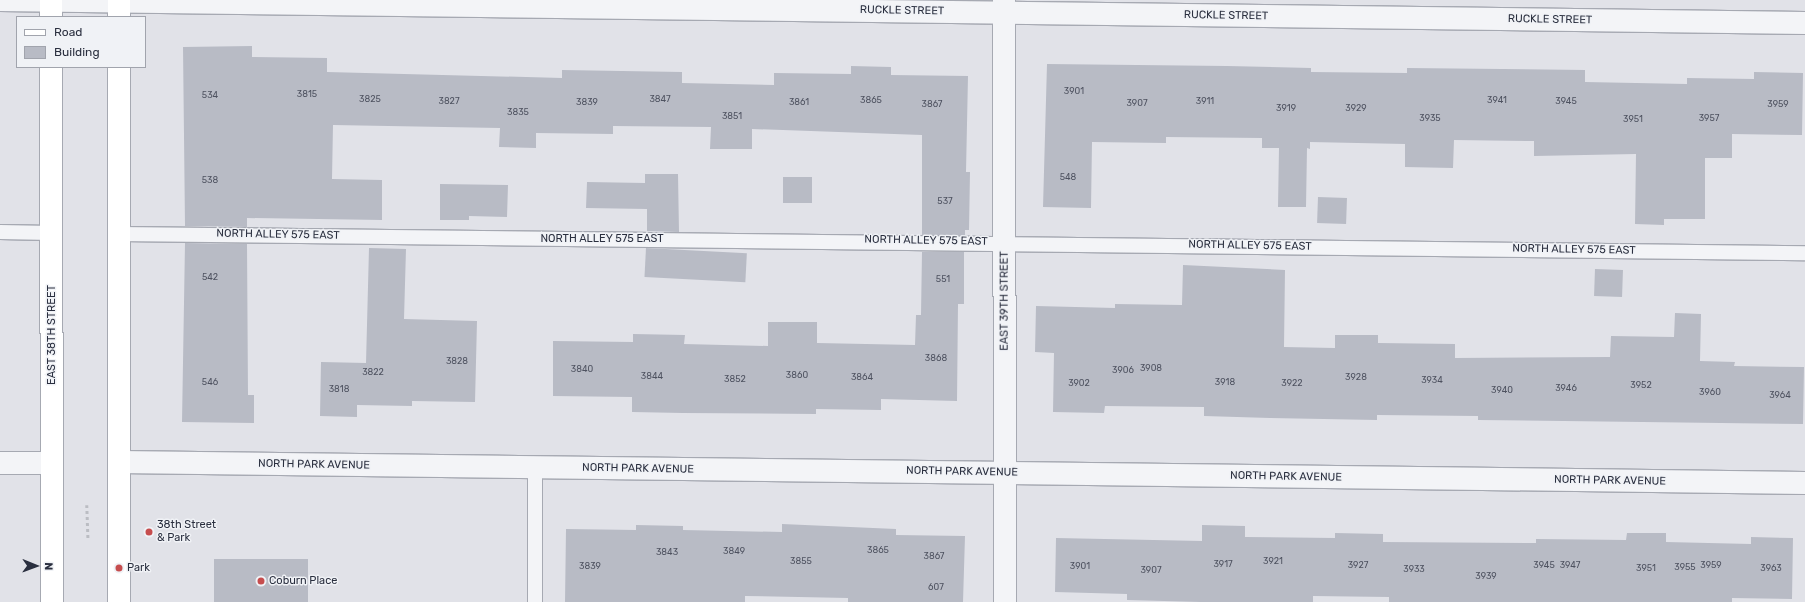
<!DOCTYPE html>
<html>
<head>
<meta charset="utf-8">
<style>
  body { margin:0 }
  #map { position:relative; width:1805px; height:602px; overflow:hidden; background:#e1e2e8; font-family:Rubik,sans-serif }
  div>[style] { position:absolute }
  [style*='--x'] { left:calc(var(--x)*1px); top:calc(var(--y)*1px); width:calc(var(--w)*1px); rotate:calc(var(--a)*1deg) }
  .building>* { inset:0; background:#b8bbc5; transform-origin:0 0 }
  .path>* { height:2.5px; margin-top:-1.25px; transform-origin:0; background:repeating-linear-gradient(90deg,#bbbdc3 0 3px,transparent 0 6px) }
  .roads { filter:drop-shadow(1px 0 #a6a9b2) drop-shadow(-1px 0 #a6a9b2) drop-shadow(0 1px #a6a9b2) drop-shadow(0 -1px #a6a9b2) }
  .service>* { height:14px; margin:-7px; padding:0 7px; transform-origin:7px; border-radius:7px; background:#f3f4f7 }
  .minor>* { height:22px; margin:-11px; padding:0 11px; transform-origin:11px; border-radius:11px; background:#f3f4f7 }
  .primary>* { height:22px; margin:-11px; padding:0 11px; transform-origin:11px; border-radius:11px; background:#fff }
  .dots>* { width:11px; height:11px; translate:-50% -50%; box-sizing:border-box; border:2px solid #f0f2f6; border-radius:50% }
  span { translate:-50% -50%; white-space:nowrap; text-align:center; line-height:1.15; -webkit-text-stroke:3px #f0f2f6; paint-order:stroke }
  .number-label { font-size:9px; color:#4e5260 }
  .number-label span { -webkit-text-stroke-width:0 }
  .street-label { font-size:11px; color:#2a2f3f }
  .poi-label { font-size:11px; color:#2a2f3f }
  .left { translate:0 -50%; text-align:left }
  .legend { position:absolute; left:16px; top:16px; width:130px; height:52px; box-sizing:border-box; background:#f0f2f6; border:1px solid #a1a4ad; margin:0; padding:5px 7px; list-style:none; font-size:12px; color:#2a2f3f }
  .legend li { display:flex; align-items:center; gap:8px; height:20px }
  .legend b { width:20px; border:1px solid #a1a4ad }
  .north { position:absolute; left:16px; top:546px; width:40px; height:40px; -webkit-text-stroke:3px #f0f2f6; paint-order:stroke; rotate:91deg; font-size:11px; font-weight:700; line-height:16px; text-align:center; color:#2a2f3f }
  .north::after { content:''; display:block; margin:auto; width:14px; height:18px; background:#2a2f3f; clip-path:polygon(50% 0,100% 100%,50% 72%,0 100%) }
</style>
</head>
<body>
<div id="map">
  <div class="building">
    <i style="clip-path:polygon(252px 46px,252px 57px,327px 58px,327px 72px,562px 78px,562px 70px,682px 72px,682px 83px,774px 85px,774px 73px,851px 74px,851px 66px,891px 67px,891px 75px,968px 76px,966px 172px,970px 172px,969px 230px,965px 230px,965px 235px,922px 235px,922px 135px,752px 129px,752px 149px,710px 149px,711px 127px,613px 126px,613px 134px,536px 133px,536px 148px,499px 147px,500px 128px,333px 125px,332px 179px,382px 180px,382px 220px,247px 218px,247px 227px,185px 226px,183px 47px)"></i>
    <i style="clip-path:polygon(1047px 64px,1227px 66px,1311px 68px,1311px 72px,1407px 73px,1407px 68px,1585px 70px,1585px 82px,1687px 84px,1687px 78px,1754px 79px,1754px 72px,1803px 73px,1802px 135px,1732px 134px,1732px 158px,1705px 158px,1705px 219px,1664px 219px,1664px 225px,1635px 224px,1636px 154px,1534px 156px,1534px 141px,1454px 140px,1453px 168px,1405px 167px,1405px 144px,1310px 142px,1310px 149px,1307px 148px,1306px 207px,1278px 207px,1279px 148px,1262px 148px,1262px 138px,1166px 137px,1166px 143px,1092px 142px,1091px 208px,1043px 207px)"></i>
    <i style="clip-path:polygon(645px 174px,678px 174px,679px 232px,647px 231px,647px 209px,586px 208px,587px 182px,645px 183px)"></i>
    <i style="left:783px;top:177px;width:29px;height:26px"></i>
    <i style="clip-path:polygon(440px 184px,508px 185px,507px 217px,469px 216px,469px 220px,440px 220px)"></i>
    <i style="left:1318px;top:197px;width:29px;height:26px;rotate:2deg"></i>
    <i style="clip-path:polygon(185px 243px,247px 244px,248px 395px,254px 395px,254px 423px,182px 422px)"></i>
    <i style="clip-path:polygon(369px 248px,406px 249px,404px 319px,477px 321px,475px 402px,412px 401px,412px 406px,357px 405px,357px 417px,320px 416px,321px 362px,366px 363px)"></i>
    <i style="left:646px;top:248px;width:101px;height:29px;rotate:3deg"></i>
    <i style="clip-path:polygon(922px 252px,964px 252px,964px 304px,958px 304px,957px 401px,881px 399px,881px 410px,816px 409px,816px 414px,683px 413px,632px 412px,632px 397px,553px 396px,553px 341px,633px 342px,633px 334px,685px 335px,684px 344px,768px 346px,768px 322px,817px 322px,817px 343px,915px 345px,916px 315px,921px 315px)"></i>
    <i style="clip-path:polygon(1183px 265px,1285px 270px,1284px 347px,1335px 348px,1335px 335px,1378px 335px,1378px 343px,1455px 344px,1455px 358px,1610px 357px,1611px 336px,1674px 337px,1675px 313px,1701px 314px,1700px 361px,1735px 362px,1734px 366px,1804px 367px,1803px 424px,1478px 420px,1478px 416px,1377px 415px,1377px 420px,1270px 418px,1204px 416px,1204px 407px,1105px 406px,1104px 413px,1053px 412px,1054px 353px,1035px 352px,1036px 306px,1115px 308px,1115px 304px,1182px 305px)"></i>
    <i style="left:1595px;top:269px;width:28px;height:27px;rotate:2deg"></i>
    <i style="clip-path:polygon(782px 524px,896px 529px,896px 535px,965px 536px,963px 602px,848px 602px,848px 598px,745px 596px,745px 602px,565px 602px,566px 529px,636px 530px,636px 525px,683px 526px,683px 530px,782px 532px)"></i>
    <i style="clip-path:polygon(1202px 525px,1245px 526px,1245px 537px,1335px 538px,1335px 533px,1383px 534px,1383px 542px,1536px 543px,1536px 539px,1626px 540px,1627px 533px,1666px 533px,1666px 542px,1751px 544px,1751px 537px,1793px 538px,1792px 599px,1732px 598px,1732px 602px,1389px 602px,1389px 597px,1313px 596px,1313px 602px,1201px 602px,1127px 600px,1127px 594px,1055px 592px,1056px 538px,1202px 541px)"></i>
    <i style="left:308px;top:559px;width:43px;height:94px;rotate:90deg"></i>
  </div>
  <div class="path">
    <i style="--x:87;--y:505;--w:35;--a:88"></i>
  </div>
  <div class="roads">
    <div class="service">
      <i style="--x:0;--y:232;--w:51;--a:1.1"></i>
      <i style="--x:119;--y:234;--w:1686;--a:0.65"></i>
      <i style="--x:535;--y:602;--w:134;--a:-90"></i>
    </div>
    <div class="minor">
      <i style="--x:0;--y:0;--w:1805;--a:0.73"></i>
      <i style="--x:1004;--y:0;--w:602;--a:89.9"></i>
      <i style="--x:119;--y:462;--w:1686;--a:0.71"></i>
      <i style="--x:0;--y:463;--w:52;--a:0"></i>
    </div>
    <div class="primary">
      <i style="--x:51;--y:0;--w:17;--a:90"></i>
      <i style="--x:119;--y:0;--w:17;--a:90"></i>
      <i style="--x:51;--y:67;--w:535;--a:89.89"></i>
      <i style="--x:119;--y:67;--w:535;--a:90"></i>
    </div>
  </div>
  <div class="dots">
    <i style="left:149px;top:532px;background:#c64d4e"></i>
    <i style="left:119px;top:568px;background:#c64d4e"></i>
    <i style="left:261px;top:581px;background:#c64d4e"></i>
  </div>
  <div class="number-label">
    <span style="left:1074px;top:91px">3901</span>
    <span style="left:307px;top:94px">3815</span>
    <span style="left:210px;top:95px">534</span>
    <span style="left:370px;top:99px">3825</span>
    <span style="left:660px;top:99px">3847</span>
    <span style="left:871px;top:100px">3865</span>
    <span style="left:1497px;top:100px">3941</span>
    <span style="left:449px;top:101px">3827</span>
    <span style="left:1205px;top:101px">3911</span>
    <span style="left:1566px;top:101px">3945</span>
    <span style="left:587px;top:102px">3839</span>
    <span style="left:799px;top:102px">3861</span>
    <span style="left:1137px;top:103px">3907</span>
    <span style="left:932px;top:104px">3867</span>
    <span style="left:1778px;top:104px">3959</span>
    <span style="left:1286px;top:108px">3919</span>
    <span style="left:1356px;top:108px">3929</span>
    <span style="left:518px;top:112px">3835</span>
    <span style="left:732px;top:116px">3851</span>
    <span style="left:1430px;top:118px">3935</span>
    <span style="left:1709px;top:118px">3957</span>
    <span style="left:1633px;top:119px">3951</span>
    <span style="left:1068px;top:177px">548</span>
    <span style="left:210px;top:180px">538</span>
    <span style="left:945px;top:201px">537</span>
    <span style="left:210px;top:277px">542</span>
    <span style="left:943px;top:279px">551</span>
    <span style="left:936px;top:358px">3868</span>
    <span style="left:457px;top:361px">3828</span>
    <span style="left:1151px;top:368px">3908</span>
    <span style="left:582px;top:369px">3840</span>
    <span style="left:1123px;top:370px">3906</span>
    <span style="left:373px;top:372px">3822</span>
    <span style="left:797px;top:375px">3860</span>
    <span style="left:652px;top:376px">3844</span>
    <span style="left:862px;top:377px">3864</span>
    <span style="left:1356px;top:377px">3928</span>
    <span style="left:735px;top:379px">3852</span>
    <span style="left:1432px;top:380px">3934</span>
    <span style="left:210px;top:382px">546</span>
    <span style="left:1225px;top:382px">3918</span>
    <span style="left:1079px;top:383px">3902</span>
    <span style="left:1292px;top:383px">3922</span>
    <span style="left:1641px;top:385px">3952</span>
    <span style="left:1566px;top:388px">3946</span>
    <span style="left:339px;top:389px">3818</span>
    <span style="left:1502px;top:390px">3940</span>
    <span style="left:1710px;top:392px">3960</span>
    <span style="left:1780px;top:395px">3964</span>
    <span style="left:878px;top:550px">3865</span>
    <span style="left:734px;top:551px">3849</span>
    <span style="left:667px;top:552px">3843</span>
    <span style="left:934px;top:556px">3867</span>
    <span style="left:801px;top:561px">3855</span>
    <span style="left:1273px;top:561px">3921</span>
    <span style="left:1223px;top:564px">3917</span>
    <span style="left:1358px;top:565px">3927</span>
    <span style="left:1544px;top:565px">3945</span>
    <span style="left:1570px;top:565px">3947</span>
    <span style="left:1711px;top:565px">3959</span>
    <span style="left:590px;top:566px">3839</span>
    <span style="left:1080px;top:566px">3901</span>
    <span style="left:1685px;top:567px">3955</span>
    <span style="left:1646px;top:568px">3951</span>
    <span style="left:1771px;top:568px">3963</span>
    <span style="left:1414px;top:569px">3933</span>
    <span style="left:1151px;top:570px">3907</span>
    <span style="left:1486px;top:576px">3939</span>
    <span style="left:936px;top:587px">607</span>
  </div>
  <div class="street-label">
    <span style="left:902px;top:11px;rotate:1deg">RUCKLE STREET</span>
    <span style="left:1226px;top:16px;rotate:1deg">RUCKLE STREET</span>
    <span style="left:1550px;top:20px;rotate:1deg">RUCKLE STREET</span>
    <span style="left:278px;top:235px;rotate:1deg">NORTH ALLEY 575 EAST</span>
    <span style="left:602px;top:239px">NORTH ALLEY 575 EAST</span>
    <span style="left:926px;top:241px;rotate:1deg">NORTH ALLEY 575 EAST</span>
    <span style="left:1250px;top:246px;rotate:1deg">NORTH ALLEY 575 EAST</span>
    <span style="left:1574px;top:250px;rotate:1deg">NORTH ALLEY 575 EAST</span>
    <span style="left:1005px;top:301px;rotate:-90deg">EAST 39TH STREET</span>
    <span style="left:52px;top:335px;rotate:-90deg">EAST 38TH STREET</span>
    <span style="left:314px;top:465px;rotate:1deg">NORTH PARK AVENUE</span>
    <span style="left:638px;top:469px;rotate:1deg">NORTH PARK AVENUE</span>
    <span style="left:962px;top:472px;rotate:1deg">NORTH PARK AVENUE</span>
    <span style="left:1286px;top:477px;rotate:1deg">NORTH PARK AVENUE</span>
    <span style="left:1610px;top:481px;rotate:1deg">NORTH PARK AVENUE</span>
  </div>
  <div class="poi-label">
    <span class="left" style="left:157px;top:532px">38th Street<br>&amp; Park</span>
    <span class="left" style="left:127px;top:568px">Park</span>
    <span class="left" style="left:269px;top:581px">Coburn Place</span>
  </div>
  <ul class="legend">
  <li><b style="height:5px;background:#fff"></b>Road</li>
  <li><b style="height:11px;background:#b8bbc5"></b>Building</li>
  </ul>
  <div class="north">N</div>
</div>
</body>
</html>
